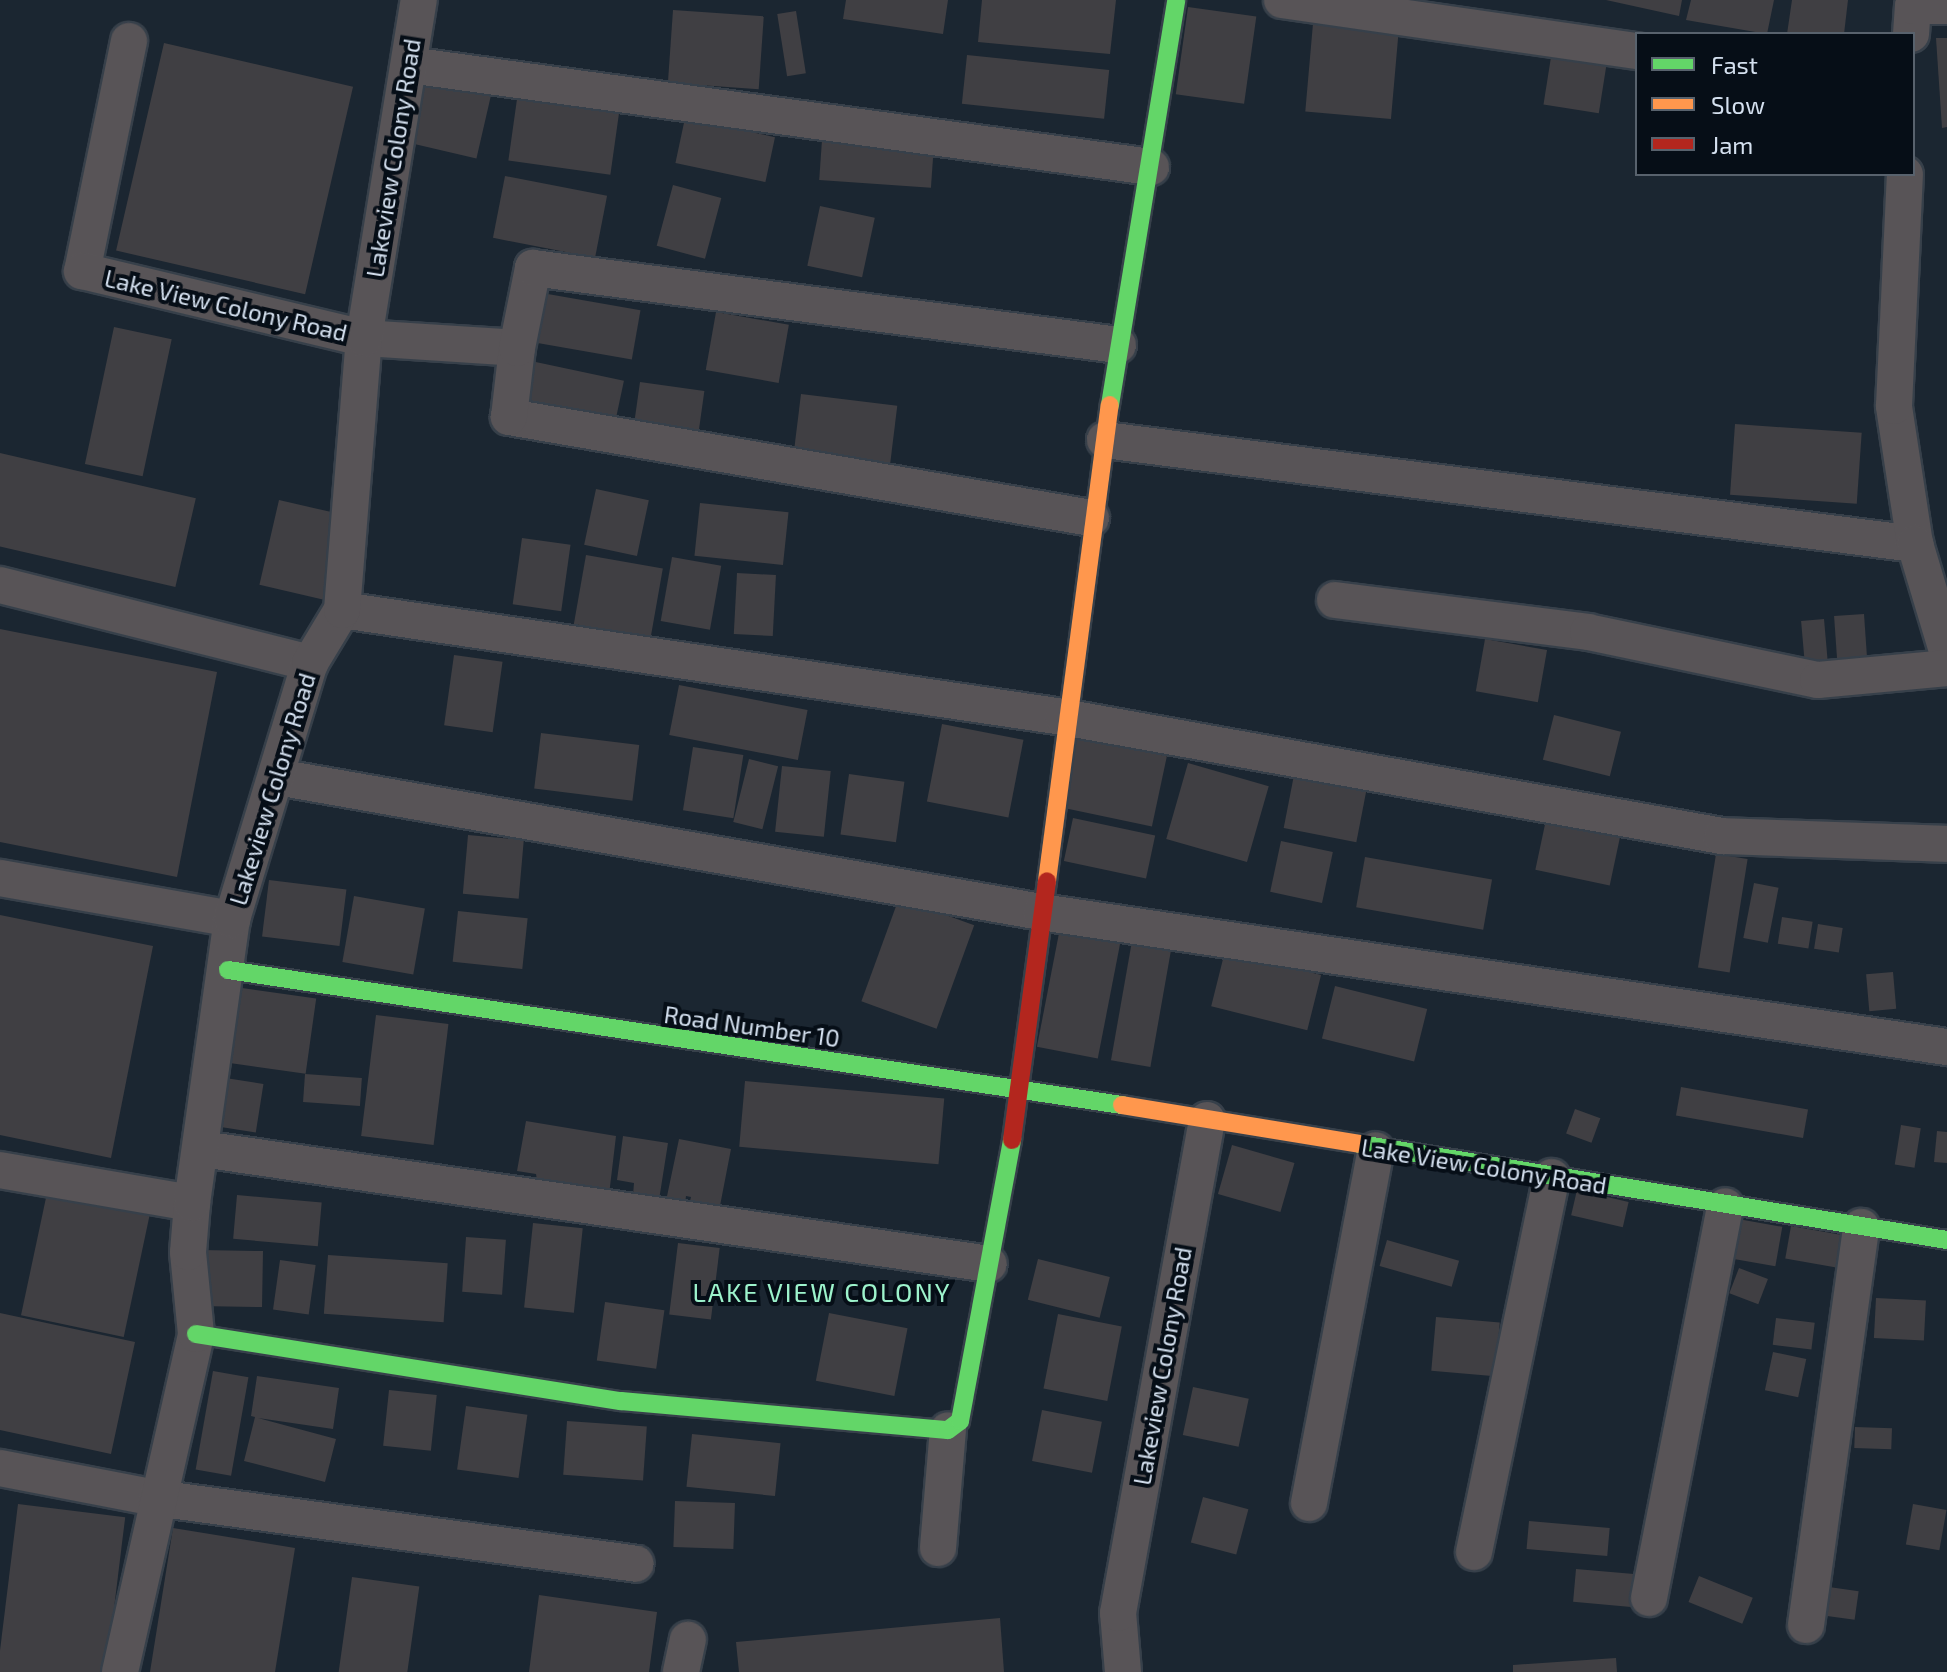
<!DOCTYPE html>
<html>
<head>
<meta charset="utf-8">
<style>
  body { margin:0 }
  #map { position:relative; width:1947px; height:1672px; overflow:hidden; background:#1b2631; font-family:"Exo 2",sans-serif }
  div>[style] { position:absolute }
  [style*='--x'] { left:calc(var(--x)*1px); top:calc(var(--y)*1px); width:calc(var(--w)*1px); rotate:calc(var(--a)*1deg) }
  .building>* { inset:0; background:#403f43; transform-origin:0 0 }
  .roads { filter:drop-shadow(2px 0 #37404a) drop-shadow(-2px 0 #37404a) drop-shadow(0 2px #37404a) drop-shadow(0 -2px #37404a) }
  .street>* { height:36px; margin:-18px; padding:0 18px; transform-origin:18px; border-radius:18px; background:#585457 }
  .fast>* { height:18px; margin:-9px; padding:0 9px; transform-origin:9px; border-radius:9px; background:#63d668 }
  .slow>* { height:18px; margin:-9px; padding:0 9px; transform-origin:9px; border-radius:9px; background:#ff974d }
  .jam>* { height:18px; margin:-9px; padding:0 9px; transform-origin:9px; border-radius:9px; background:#b3261e }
  span { translate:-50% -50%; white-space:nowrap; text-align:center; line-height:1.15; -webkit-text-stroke:8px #060e17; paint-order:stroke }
  .street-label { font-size:24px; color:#d4e0ef }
  .neighbourhood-label { font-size:26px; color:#9df3cc; letter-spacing:2px }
  .legend { position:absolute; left:1635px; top:32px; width:280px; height:144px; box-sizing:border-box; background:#060e17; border:2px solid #58626d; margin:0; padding:10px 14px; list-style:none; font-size:24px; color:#d4e0ef }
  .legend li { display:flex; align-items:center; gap:16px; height:40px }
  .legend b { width:40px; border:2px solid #58626d }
</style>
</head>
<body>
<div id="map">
  <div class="building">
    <i style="clip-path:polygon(846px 0,948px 0,943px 34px,843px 19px)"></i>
    <i style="clip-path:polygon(982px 0,1116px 0,1110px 54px,978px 42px)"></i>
    <i style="clip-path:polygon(1606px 0,1682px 0,1679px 16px)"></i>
    <i style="clip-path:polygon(1691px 0,1774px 0,1767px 34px,1686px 20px)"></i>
    <i style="clip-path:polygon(1792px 0,1848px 0,1844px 34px,1787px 34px)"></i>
    <i style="left:1188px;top:7px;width:69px;height:88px;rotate:8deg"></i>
    <i style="left:673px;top:10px;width:91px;height:73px;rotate:4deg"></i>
    <i style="left:796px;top:11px;width:63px;height:19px;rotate:81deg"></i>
    <i style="left:1314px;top:12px;width:86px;height:100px;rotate:5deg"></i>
    <i style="clip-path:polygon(1936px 38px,1947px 38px,1947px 127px,1942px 128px)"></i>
    <i style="left:164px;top:43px;width:194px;height:213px;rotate:13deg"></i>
    <i style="left:967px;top:55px;width:143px;height:49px;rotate:6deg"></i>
    <i style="left:1551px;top:57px;width:56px;height:48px;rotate:9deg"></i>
    <i style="left:426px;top:79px;width:67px;height:66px;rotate:13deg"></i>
    <i style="left:517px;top:99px;width:103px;height:62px;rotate:8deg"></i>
    <i style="left:685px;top:118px;width:92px;height:46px;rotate:12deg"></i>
    <i style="left:822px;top:140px;width:112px;height:40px;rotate:4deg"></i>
    <i style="left:505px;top:176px;width:104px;height:63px;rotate:11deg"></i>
    <i style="left:673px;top:185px;width:50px;height:63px;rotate:15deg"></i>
    <i style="left:820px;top:206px;width:56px;height:61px;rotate:12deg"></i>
    <i style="left:542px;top:293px;width:100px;height:50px;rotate:10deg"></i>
    <i style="left:716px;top:312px;width:74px;height:59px;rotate:10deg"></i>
    <i style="left:114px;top:327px;width:59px;height:140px;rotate:12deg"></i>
    <i style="left:531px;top:361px;width:95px;height:48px;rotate:12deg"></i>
    <i style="left:640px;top:382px;width:65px;height:42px;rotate:8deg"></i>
    <i style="left:801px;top:394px;width:97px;height:64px;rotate:7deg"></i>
    <i style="left:1735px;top:424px;width:127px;height:71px;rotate:4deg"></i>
    <i style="left:0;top:453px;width:201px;height:91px;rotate:13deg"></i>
    <i style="left:596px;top:489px;width:54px;height:57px;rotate:12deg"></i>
    <i style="left:279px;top:500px;width:65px;height:87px;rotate:13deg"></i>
    <i style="left:700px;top:503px;width:89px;height:53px;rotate:6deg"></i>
    <i style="left:522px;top:538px;width:49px;height:67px;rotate:8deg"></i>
    <i style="left:586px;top:555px;width:78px;height:70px;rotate:10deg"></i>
    <i style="left:672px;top:557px;width:50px;height:65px;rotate:10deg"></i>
    <i style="left:737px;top:573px;width:39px;height:61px;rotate:3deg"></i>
    <i style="left:1864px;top:614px;width:47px;height:30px;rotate:86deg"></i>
    <i style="left:1824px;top:619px;width:50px;height:23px;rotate:85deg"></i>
    <i style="clip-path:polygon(0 629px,217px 672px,177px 877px,0 842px)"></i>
    <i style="left:1485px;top:639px;width:63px;height:53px;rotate:10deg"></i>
    <i style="left:454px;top:655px;width:49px;height:71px;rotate:8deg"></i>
    <i style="left:679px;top:685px;width:131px;height:51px;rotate:11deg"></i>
    <i style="left:1554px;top:715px;width:69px;height:46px;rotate:14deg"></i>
    <i style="left:942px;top:724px;width:83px;height:79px;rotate:11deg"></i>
    <i style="left:541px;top:733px;width:99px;height:56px;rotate:7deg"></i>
    <i style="left:1072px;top:736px;width:97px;height:72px;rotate:12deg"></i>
    <i style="left:693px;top:747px;width:51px;height:64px;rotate:9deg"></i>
    <i style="left:749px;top:759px;width:30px;height:65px;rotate:14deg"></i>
    <i style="left:1188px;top:763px;width:84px;height:79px;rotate:16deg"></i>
    <i style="left:782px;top:766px;width:49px;height:66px;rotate:6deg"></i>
    <i style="left:849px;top:774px;width:56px;height:61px;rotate:8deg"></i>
    <i style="left:1294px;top:775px;width:74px;height:54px;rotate:11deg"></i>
    <i style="left:1547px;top:815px;width:76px;height:56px;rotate:12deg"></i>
    <i style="left:1073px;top:818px;width:84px;height:44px;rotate:12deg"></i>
    <i style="left:468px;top:835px;width:56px;height:59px;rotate:5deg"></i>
    <i style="left:1281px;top:841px;width:53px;height:52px;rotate:12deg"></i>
    <i style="left:1716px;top:854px;width:32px;height:115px;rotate:9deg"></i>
    <i style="left:1365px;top:857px;width:129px;height:51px;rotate:10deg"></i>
    <i style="left:269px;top:880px;width:78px;height:57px;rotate:7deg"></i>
    <i style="left:1754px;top:883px;width:25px;height:56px;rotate:11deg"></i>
    <i style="left:354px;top:896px;width:72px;height:67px;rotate:10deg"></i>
    <i style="left:899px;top:898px;width:80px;height:110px;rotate:20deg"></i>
    <i style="left:458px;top:911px;width:70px;height:51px;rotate:6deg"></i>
    <i style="clip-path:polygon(0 915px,153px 946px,111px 1158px,0 1135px)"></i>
    <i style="left:1782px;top:917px;width:31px;height:27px;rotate:9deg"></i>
    <i style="left:1818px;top:924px;width:25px;height:25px;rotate:9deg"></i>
    <i style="left:1060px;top:928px;width:62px;height:121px;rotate:11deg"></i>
    <i style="left:1132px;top:941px;width:40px;height:121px;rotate:10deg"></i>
    <i style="left:1225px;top:951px;width:99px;height:57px;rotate:14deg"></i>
    <i style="left:1893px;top:972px;width:37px;height:27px;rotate:85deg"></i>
    <i style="left:1335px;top:986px;width:95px;height:54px;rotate:14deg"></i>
    <i style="left:235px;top:987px;width:82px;height:76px;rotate:8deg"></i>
    <i style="left:376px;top:1015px;width:73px;height:122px;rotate:7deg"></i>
    <i style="left:305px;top:1074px;width:57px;height:28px;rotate:4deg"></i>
    <i style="left:219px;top:1077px;width:45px;height:49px;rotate:9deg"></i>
    <i style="left:745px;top:1081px;width:200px;height:66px;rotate:5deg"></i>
    <i style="left:1681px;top:1087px;width:129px;height:29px;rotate:10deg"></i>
    <i style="left:1575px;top:1109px;width:27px;height:26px;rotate:20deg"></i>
    <i style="clip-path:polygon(526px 1121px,616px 1136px,609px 1195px,538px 1186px,536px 1174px,517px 1171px)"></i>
    <i style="left:1901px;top:1125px;width:20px;height:40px;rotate:9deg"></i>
    <i style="clip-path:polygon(1937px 1131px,1947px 1132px,1947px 1163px,1934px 1162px)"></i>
    <i style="clip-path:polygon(623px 1136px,668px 1143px,659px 1200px,633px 1195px,634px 1183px,617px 1180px)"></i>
    <i style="clip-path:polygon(679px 1139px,731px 1149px,719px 1211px,689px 1205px,691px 1197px,686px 1196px,685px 1204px,666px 1201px)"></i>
    <i style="left:1232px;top:1145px;width:65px;height:51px;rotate:16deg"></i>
    <i style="left:1577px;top:1190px;width:53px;height:26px;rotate:13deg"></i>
    <i style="left:47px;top:1193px;width:105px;height:125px;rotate:12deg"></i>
    <i style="left:237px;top:1195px;width:85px;height:44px;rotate:5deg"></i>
    <i style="left:1738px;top:1219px;width:45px;height:40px;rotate:10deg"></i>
    <i style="left:533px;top:1223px;width:50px;height:85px;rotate:6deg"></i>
    <i style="left:1791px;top:1226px;width:59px;height:33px;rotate:10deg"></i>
    <i style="left:466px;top:1237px;width:40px;height:55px;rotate:4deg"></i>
    <i style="left:1387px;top:1240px;width:75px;height:27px;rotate:16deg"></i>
    <i style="left:678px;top:1243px;width:42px;height:72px;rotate:7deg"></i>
    <i style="left:200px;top:1250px;width:63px;height:56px;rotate:1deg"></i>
    <i style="left:328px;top:1255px;width:120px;height:59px;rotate:4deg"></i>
    <i style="left:1038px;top:1259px;width:74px;height:42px;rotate:14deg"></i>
    <i style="left:280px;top:1260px;width:36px;height:50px;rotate:8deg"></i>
    <i style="left:1739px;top:1268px;width:31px;height:27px;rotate:21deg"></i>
    <i style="left:1876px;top:1298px;width:50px;height:40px;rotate:3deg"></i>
    <i style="left:605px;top:1302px;width:60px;height:59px;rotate:8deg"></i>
    <i style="clip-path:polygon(0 1313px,135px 1342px,111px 1454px,0 1430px)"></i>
    <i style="left:829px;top:1313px;width:80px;height:69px;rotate:11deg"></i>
    <i style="left:1058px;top:1314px;width:65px;height:76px;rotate:11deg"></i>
    <i style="left:1436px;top:1317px;width:64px;height:54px;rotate:5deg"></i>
    <i style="left:1776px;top:1318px;width:39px;height:27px;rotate:7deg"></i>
    <i style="left:1773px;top:1352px;width:34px;height:39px;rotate:12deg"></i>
    <i style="left:213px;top:1371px;width:36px;height:100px;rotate:10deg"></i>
    <i style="clip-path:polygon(257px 1376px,339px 1388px,333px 1429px,258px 1418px,336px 1439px,325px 1482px,244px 1461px,255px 1417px,251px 1416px)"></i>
    <i style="left:1193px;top:1387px;width:57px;height:49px;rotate:12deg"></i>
    <i style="left:389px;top:1390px;width:48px;height:56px;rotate:6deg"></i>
    <i style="left:466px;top:1406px;width:62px;height:64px;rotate:8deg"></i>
    <i style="left:1042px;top:1410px;width:61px;height:52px;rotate:11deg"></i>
    <i style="left:567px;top:1421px;width:80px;height:54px;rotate:4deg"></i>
    <i style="left:1855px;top:1427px;width:37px;height:21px;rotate:2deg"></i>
    <i style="left:692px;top:1434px;width:89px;height:53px;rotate:6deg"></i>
    <i style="left:1203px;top:1497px;width:47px;height:47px;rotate:15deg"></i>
    <i style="left:675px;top:1501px;width:60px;height:46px;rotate:2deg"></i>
    <i style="left:18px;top:1504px;width:108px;height:169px;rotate:7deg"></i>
    <i style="left:1913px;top:1504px;width:34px;height:41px;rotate:10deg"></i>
    <i style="left:1529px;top:1521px;width:81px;height:28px;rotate:5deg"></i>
    <i style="clip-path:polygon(173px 1528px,295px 1548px,275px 1672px,150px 1672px)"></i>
    <i style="left:1576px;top:1569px;width:61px;height:33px;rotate:5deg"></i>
    <i style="left:1699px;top:1576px;width:58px;height:28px;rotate:22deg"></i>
    <i style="left:352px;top:1577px;width:68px;height:96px;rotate:8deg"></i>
    <i style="left:1822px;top:1586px;width:37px;height:29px;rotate:8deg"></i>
    <i style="clip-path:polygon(539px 1595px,657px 1612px,649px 1672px,529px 1672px)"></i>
    <i style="clip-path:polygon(1000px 1618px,1004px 1672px,739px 1672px,736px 1642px)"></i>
    <i style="clip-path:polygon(1616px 1658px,1617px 1672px,1513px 1672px,1513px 1665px)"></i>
  </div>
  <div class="roads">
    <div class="street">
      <i style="--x:1282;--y:0;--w:359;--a:8.2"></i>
      <i style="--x:1911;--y:34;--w:28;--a:-86"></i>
      <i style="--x:1913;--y:6;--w:34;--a:0"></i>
      <i style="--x:129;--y:41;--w:235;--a:101.5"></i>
      <i style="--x:82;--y:271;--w:290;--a:13.4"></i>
      <i style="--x:364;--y:338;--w:153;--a:3.7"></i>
      <i style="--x:409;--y:65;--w:749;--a:7.83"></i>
      <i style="--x:1105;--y:440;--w:817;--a:7.32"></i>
      <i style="--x:1915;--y:544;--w:140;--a:-98.7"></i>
      <i style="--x:1894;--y:406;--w:232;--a:-87.3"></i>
      <i style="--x:1091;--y:518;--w:591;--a:-170.15"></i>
      <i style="--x:509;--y:417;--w:69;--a:-83.4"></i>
      <i style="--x:517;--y:348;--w:82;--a:-78.7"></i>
      <i style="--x:533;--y:268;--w:590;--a:7.5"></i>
      <i style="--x:1915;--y:544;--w:112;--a:73.3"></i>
      <i style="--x:0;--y:585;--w:320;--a:14.1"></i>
      <i style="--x:1335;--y:600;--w:255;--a:7.2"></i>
      <i style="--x:1588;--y:632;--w:235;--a:11.8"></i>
      <i style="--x:1818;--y:680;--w:130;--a:-5.3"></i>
      <i style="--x:342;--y:610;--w:729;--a:8.44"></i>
      <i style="--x:1063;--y:717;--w:670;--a:10.24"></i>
      <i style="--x:1722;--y:836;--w:225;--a:2"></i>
      <i style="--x:277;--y:777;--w:776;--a:10.02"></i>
      <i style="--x:1041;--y:912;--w:916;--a:8.48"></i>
      <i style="--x:0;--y:878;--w:236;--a:10"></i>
      <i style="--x:202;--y:1149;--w:795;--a:8.31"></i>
      <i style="--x:0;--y:1170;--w:195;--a:9.8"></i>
      <i style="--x:0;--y:1468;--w:159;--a:10.9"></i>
      <i style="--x:156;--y:1498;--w:484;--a:7.8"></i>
      <i style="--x:1309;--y:1503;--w:359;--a:-79.3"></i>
      <i style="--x:938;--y:1548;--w:118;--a:-85.2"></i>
      <i style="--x:1474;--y:1552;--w:383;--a:-78.3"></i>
      <i style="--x:1649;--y:1598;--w:399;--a:-79"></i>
      <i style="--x:1806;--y:1625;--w:402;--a:-82.1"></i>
      <i style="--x:120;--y:1672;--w:346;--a:-77.3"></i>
      <i style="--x:196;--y:1334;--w:82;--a:-95.6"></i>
      <i style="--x:188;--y:1252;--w:49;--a:-85.3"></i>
      <i style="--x:192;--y:1203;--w:287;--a:-82"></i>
      <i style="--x:232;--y:919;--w:268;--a:-73.1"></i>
      <i style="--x:310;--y:663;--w:62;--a:-58.9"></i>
      <i style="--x:342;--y:610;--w:273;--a:-85.4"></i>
      <i style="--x:364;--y:338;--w:342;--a:-80.8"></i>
      <i style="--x:681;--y:1672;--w:33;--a:-78"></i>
      <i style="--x:1123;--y:1672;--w:59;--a:-94.8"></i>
      <i style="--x:1118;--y:1613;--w:501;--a:-79.77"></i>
    </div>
    <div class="fast">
      <i style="--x:1110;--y:405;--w:410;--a:-80.7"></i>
      <i style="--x:228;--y:970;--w:904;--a:8.59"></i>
      <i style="--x:1360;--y:1144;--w:595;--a:9.29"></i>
      <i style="--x:196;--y:1334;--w:430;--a:9"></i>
      <i style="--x:621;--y:1401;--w:328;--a:5.1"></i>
      <i style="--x:948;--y:1430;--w:15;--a:-37"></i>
      <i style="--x:960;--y:1421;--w:286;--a:-79.5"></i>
    </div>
    <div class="slow">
      <i style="--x:1047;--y:881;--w:480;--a:-82.5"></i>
      <i style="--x:1122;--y:1105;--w:241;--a:9.3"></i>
    </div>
    <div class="jam">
      <i style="--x:1012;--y:1140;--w:261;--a:-82.3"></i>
    </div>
  </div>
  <div class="street-label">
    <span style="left:393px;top:158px;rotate:-81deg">Lakeview Colony Road</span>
    <span style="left:226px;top:305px;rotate:13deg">Lake View Colony Road</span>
    <span style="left:272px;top:789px;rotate:-73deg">Lakeview Colony Road</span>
    <span style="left:752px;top:1026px;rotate:8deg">Road Number 10</span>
    <span style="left:1484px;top:1166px;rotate:9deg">Lake View Colony Road</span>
    <span style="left:1162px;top:1366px;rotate:-80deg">Lakeview Colony Road</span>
  </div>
  <div class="neighbourhood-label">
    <span style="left:822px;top:1292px">LAKE VIEW COLONY</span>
  </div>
  <ul class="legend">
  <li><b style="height:10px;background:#63d668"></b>Fast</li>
  <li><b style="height:10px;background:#ff974d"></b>Slow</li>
  <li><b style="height:10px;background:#b3261e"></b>Jam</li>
  </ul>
</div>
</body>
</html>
